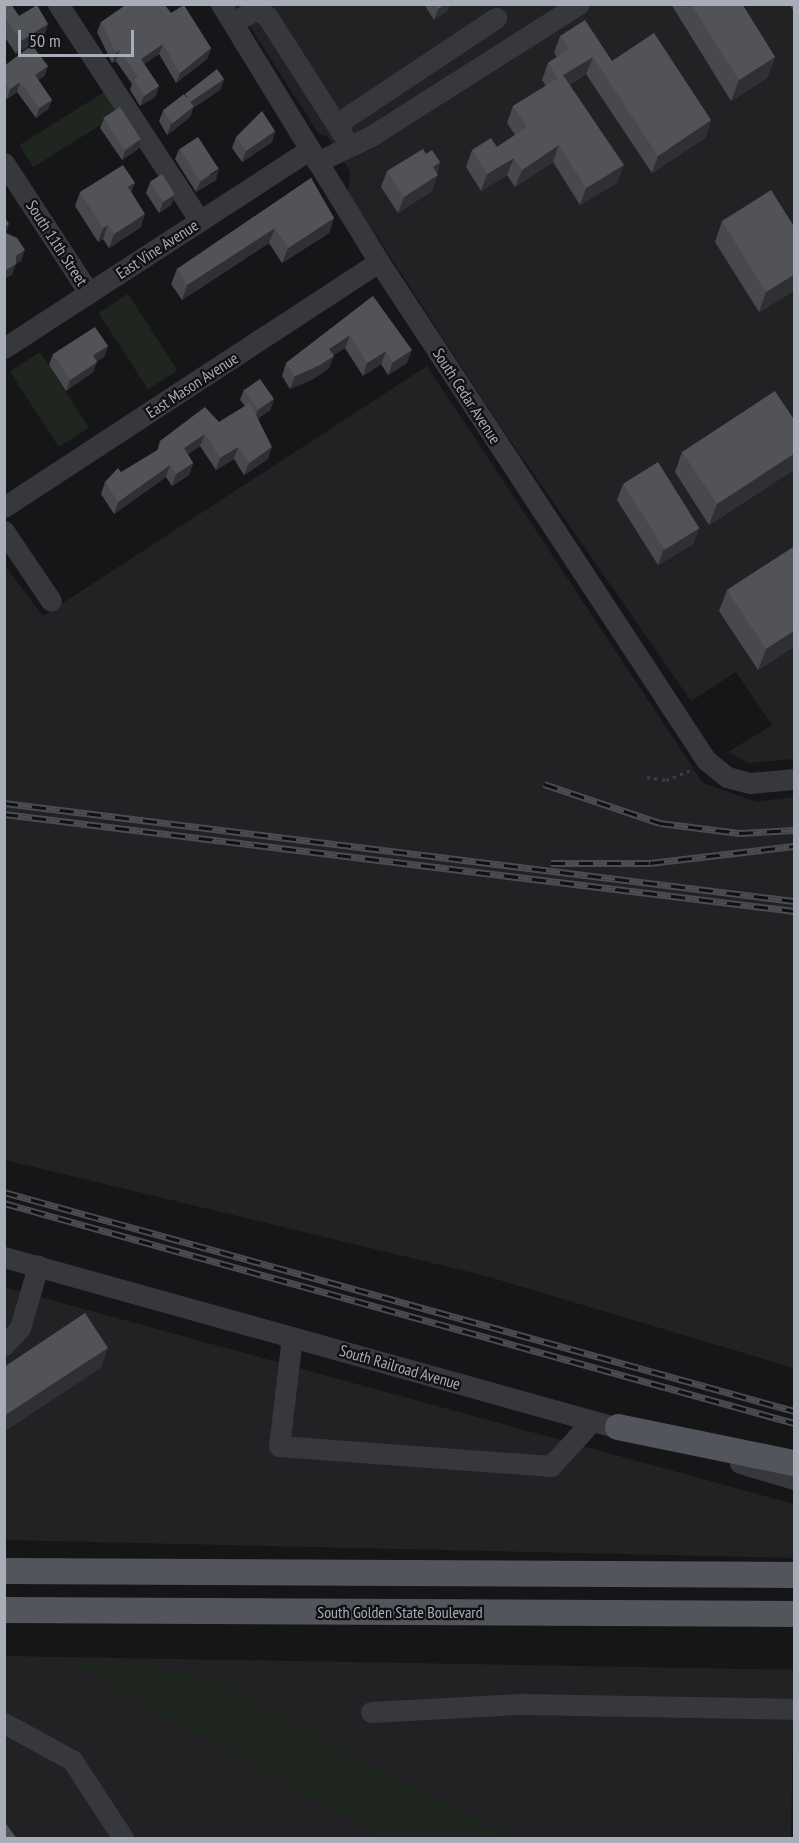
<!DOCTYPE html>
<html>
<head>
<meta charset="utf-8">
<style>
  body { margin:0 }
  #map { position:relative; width:799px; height:1843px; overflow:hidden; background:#161618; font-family:"PT Sans Narrow",sans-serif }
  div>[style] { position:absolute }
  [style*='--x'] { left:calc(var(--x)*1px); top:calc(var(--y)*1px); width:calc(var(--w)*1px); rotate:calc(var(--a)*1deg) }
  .built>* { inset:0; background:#222225; transform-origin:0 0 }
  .green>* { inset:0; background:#1e261f; transform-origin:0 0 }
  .path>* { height:3px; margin-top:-1.5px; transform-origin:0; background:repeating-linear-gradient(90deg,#3d3f44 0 3px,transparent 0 7.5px) }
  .minor>* { height:21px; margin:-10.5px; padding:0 10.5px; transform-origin:10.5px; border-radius:10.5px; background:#37383d }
  .major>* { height:26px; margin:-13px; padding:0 13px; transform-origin:13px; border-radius:13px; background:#53555c }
  .rail>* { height:7px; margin-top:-3.5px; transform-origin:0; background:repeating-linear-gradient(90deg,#111113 0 14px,#4a4c52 0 28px); box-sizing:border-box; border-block:2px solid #4a4c52 }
  .wall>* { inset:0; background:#47494d }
  .shaded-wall>* { inset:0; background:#2f3033 }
  .building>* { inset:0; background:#525359; transform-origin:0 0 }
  span { translate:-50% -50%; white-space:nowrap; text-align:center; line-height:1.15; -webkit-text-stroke:4.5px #111113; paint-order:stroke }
  .street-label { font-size:16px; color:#a8adb8 }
  .frame { position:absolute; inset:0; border:6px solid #a8adb8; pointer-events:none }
  .scale { position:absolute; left:18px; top:30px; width:116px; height:27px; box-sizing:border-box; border:3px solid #a8adb8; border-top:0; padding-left:8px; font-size:18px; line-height:21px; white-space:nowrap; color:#a8adb8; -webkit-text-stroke:4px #111113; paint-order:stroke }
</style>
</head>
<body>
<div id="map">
  <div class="built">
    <i style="clip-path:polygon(236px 5px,794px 5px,794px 759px,748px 763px,728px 752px,772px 725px,736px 672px,691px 701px,499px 424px,348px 192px,350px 172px,327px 136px,319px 134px)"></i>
    <i style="clip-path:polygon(427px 366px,703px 783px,757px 802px,794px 797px,794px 1368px,482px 1275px,5px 1160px,4px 565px,43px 616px)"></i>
    <i style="clip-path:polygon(4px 1287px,794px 1504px,794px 1558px,5px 1540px)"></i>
    <i style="left:5px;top:1656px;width:789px;height:182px;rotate:1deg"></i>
  </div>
  <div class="green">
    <i style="left:106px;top:91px;width:26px;height:102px;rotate:58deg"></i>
    <i style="left:128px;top:294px;width:91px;height:35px;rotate:57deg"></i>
    <i style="left:40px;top:352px;width:90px;height:36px;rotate:57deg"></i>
    <i style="clip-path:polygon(63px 1659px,179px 1670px,209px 1678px,512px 1838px,382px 1838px)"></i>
  </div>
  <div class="path">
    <i style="--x:647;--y:777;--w:19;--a:9"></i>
    <i style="--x:666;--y:780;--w:27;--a:-22"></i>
  </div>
  <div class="minor">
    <i style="--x:58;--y:4;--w:259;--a:56.8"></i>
    <i style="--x:221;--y:4;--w:303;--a:58.5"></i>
    <i style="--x:379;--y:262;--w:596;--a:56.71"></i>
    <i style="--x:706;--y:760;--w:27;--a:39"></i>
    <i style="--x:727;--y:777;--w:24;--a:15"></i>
    <i style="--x:750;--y:783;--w:44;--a:-5.2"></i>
    <i style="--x:233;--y:22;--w:26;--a:-28"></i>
    <i style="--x:256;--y:10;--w:13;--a:29"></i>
    <i style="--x:267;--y:16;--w:141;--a:57.4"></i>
    <i style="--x:338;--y:123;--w:190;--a:-33.6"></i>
    <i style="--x:317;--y:162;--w:60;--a:-25.7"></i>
    <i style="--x:371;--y:136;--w:246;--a:-32.4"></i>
    <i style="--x:4;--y:163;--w:155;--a:56.8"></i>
    <i style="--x:4;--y:348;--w:364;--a:-33"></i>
    <i style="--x:4;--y:507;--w:448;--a:-33.2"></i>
    <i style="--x:4;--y:531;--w:84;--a:56.1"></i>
    <i style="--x:4;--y:1257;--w:653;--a:15.55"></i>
    <i style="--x:292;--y:1337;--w:110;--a:96.8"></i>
    <i style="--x:279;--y:1446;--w:273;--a:4.2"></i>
    <i style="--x:551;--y:1466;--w:61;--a:-47.7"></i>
    <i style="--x:4;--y:1345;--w:23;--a:-47"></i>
    <i style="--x:20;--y:1328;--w:65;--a:-73.8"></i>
    <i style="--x:740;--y:1463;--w:56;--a:16.5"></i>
    <i style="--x:371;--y:1712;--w:150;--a:-3.1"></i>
    <i style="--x:521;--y:1704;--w:273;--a:1"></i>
    <i style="--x:4;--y:1723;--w:77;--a:28.6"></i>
    <i style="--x:72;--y:1760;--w:93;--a:56.8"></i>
  </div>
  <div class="major">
    <i style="--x:618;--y:1427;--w:180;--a:11.6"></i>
    <i style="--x:4;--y:1571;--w:790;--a:0.29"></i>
    <i style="--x:4;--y:1610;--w:790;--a:0.29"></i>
  </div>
  <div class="rail">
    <i style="--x:544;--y:784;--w:122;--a:18.6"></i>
    <i style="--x:660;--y:823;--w:80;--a:7.2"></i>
    <i style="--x:739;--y:833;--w:55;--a:-3.1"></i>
    <i style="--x:4;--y:803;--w:796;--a:7.07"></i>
    <i style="--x:4;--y:814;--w:796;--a:7"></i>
    <i style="--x:551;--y:863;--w:99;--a:0"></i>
    <i style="--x:650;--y:863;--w:145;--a:-6.7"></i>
    <i style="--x:4;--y:1192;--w:820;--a:15.49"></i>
    <i style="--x:4;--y:1203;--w:820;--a:15.56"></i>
  </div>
  <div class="wall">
    <i style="clip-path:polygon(4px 4px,44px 37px,16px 54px,4px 36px)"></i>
    <i style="clip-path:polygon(424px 4px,450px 4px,447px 11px,434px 20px)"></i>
    <i style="clip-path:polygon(671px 4px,742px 4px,775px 57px,767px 78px,731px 101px)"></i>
    <i style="clip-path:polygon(789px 4px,795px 4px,795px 13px)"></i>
    <i style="clip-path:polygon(171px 13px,211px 48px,207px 59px,176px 83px,159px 54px,144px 64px,159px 86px,155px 97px,140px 106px,130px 90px,132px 84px,116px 61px,112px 63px,97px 32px,101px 22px)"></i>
    <i style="clip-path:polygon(560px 36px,612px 61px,711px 120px,705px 138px,652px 173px,586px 74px,569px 85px,618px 182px,580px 205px,553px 162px,515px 187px,507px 175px,481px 191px,466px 167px,472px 150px,497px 147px,515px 135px,507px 123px,513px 106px,546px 86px,542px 80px,548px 63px,557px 57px,554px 53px)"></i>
    <i style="clip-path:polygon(4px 66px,48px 66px,44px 76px,38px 80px,52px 100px,48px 109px,36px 118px,17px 92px,7px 99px,4px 96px)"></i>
    <i style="clip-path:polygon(224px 79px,220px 90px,193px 108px,190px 117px,167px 135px,159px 121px,163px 111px)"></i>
    <i style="clip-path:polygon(104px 119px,141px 139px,138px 149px,122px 160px,100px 128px)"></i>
    <i style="clip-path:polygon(275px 131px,272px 142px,242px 162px,232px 148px,236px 137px)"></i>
    <i style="clip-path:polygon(179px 149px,216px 180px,196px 192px,175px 159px)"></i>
    <i style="clip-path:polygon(426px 154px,440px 162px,437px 173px,432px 191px,398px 213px,381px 187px,387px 171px)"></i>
    <i style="clip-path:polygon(311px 178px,334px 218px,329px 233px,282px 263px,269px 243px,182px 300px,171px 284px,177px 269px)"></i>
    <i style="clip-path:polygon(150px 182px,175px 194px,171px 205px,159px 213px,146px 193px)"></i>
    <i style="clip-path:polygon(80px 192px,131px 192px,141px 227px,109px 248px,103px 239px,98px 242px,75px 206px)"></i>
    <i style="clip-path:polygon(722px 221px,795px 228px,795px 290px,759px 312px,715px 242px)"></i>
    <i style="clip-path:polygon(373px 296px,407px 363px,388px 375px,381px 364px,363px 376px,345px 348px,333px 355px,329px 368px,313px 379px,290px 389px,282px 376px,286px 363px)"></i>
    <i style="clip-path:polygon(108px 346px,104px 357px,97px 361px,93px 372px,66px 391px,49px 365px,53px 354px)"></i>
    <i style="clip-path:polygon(244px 389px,274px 399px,270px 410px,258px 418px,268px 459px,244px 475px,234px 459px,216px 470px,200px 446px,188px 454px,193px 463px,189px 475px,172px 486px,166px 477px,114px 514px,101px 494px,105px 482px,157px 451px,160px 441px,219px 422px,245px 406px,240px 400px)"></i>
    <i style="clip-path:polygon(795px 421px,795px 469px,709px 525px,675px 472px,682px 452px)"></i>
    <i style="clip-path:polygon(623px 484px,699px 528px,693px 544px,658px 565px,617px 500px)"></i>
    <i style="clip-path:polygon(795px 546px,795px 646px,758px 670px,719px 611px,727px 590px)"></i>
  </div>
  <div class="shaded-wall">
    <i style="clip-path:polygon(445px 4px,450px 4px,447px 11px,434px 20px,438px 9px)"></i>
    <i style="clip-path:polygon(48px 24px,44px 37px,16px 54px,21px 41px)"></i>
    <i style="clip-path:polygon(163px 44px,159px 54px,137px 69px,141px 59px)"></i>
    <i style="clip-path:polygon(211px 48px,207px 59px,176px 83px,180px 73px)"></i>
    <i style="clip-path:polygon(119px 50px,116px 61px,112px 63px,116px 53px)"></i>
    <i style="clip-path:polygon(593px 57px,586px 74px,557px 92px,563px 75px)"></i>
    <i style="clip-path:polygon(775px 57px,767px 78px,731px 101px,739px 80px)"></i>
    <i style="clip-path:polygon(48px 66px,44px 76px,32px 85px,35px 75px)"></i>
    <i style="clip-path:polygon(224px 79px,220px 90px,193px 108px,190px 117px,167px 135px,171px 124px,190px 102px)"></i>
    <i style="clip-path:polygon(20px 82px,17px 92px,7px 99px,10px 89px)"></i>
    <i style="clip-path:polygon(159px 86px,155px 97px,140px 106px,144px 96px)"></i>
    <i style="clip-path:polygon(52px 100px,48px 109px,36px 118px,39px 108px)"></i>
    <i style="clip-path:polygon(711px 120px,705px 138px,652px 173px,658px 156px)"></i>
    <i style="clip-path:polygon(275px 131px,272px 142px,242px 162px,246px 151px)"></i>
    <i style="clip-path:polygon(141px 139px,138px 149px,122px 160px,125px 151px)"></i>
    <i style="clip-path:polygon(559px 145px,553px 162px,515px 187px,522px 170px)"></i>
    <i style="clip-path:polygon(514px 158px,507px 175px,481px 191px,487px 174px)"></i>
    <i style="clip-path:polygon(440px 162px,435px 177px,438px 175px,432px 191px,398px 213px,404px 197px,433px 167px)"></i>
    <i style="clip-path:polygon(624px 165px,618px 182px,580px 205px,586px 188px)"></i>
    <i style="clip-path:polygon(219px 169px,216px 180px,196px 192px,200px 182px)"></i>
    <i style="clip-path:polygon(135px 183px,130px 196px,128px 187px)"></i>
    <i style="clip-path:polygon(175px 194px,171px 205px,159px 213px,163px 202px)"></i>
    <i style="clip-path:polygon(145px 214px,141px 227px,109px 248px,114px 234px)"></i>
    <i style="clip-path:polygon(334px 218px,329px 233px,282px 263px,288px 248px)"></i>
    <i style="clip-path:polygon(9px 224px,6px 234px,4px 235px,4px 227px)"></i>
    <i style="clip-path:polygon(108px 225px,103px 239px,98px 242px,103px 228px)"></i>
    <i style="clip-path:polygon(275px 228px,269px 243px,182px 300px,187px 285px)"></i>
    <i style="clip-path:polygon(25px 250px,21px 261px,13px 266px,16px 264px,12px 275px,4px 279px,4px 271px,16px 256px)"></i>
    <i style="clip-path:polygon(795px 274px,795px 290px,759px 312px,766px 292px)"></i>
    <i style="clip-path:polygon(350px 335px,345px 348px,324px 361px,329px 349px)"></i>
    <i style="clip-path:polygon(108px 346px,104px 357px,89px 366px,93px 355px)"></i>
    <i style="clip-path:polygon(412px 350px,407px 363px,388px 375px,393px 362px)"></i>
    <i style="clip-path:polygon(386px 351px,381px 364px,363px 376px,367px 363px)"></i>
    <i style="clip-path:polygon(334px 356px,329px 368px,313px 379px,290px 389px,295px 376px)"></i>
    <i style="clip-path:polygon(97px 362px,93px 372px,66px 391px,70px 380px)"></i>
    <i style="clip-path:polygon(274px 399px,270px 410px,254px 420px,258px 410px)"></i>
    <i style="clip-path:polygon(205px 434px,200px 446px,179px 460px,184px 448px)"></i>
    <i style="clip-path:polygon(238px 447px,234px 459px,216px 470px,220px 458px)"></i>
    <i style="clip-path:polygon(272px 447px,268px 459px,244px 475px,249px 463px)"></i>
    <i style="clip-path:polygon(795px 453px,795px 469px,709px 525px,717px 504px)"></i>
    <i style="clip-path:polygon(193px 463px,189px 475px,172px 486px,176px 474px)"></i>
    <i style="clip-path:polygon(170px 465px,166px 477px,114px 514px,118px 502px)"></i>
    <i style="clip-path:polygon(699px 528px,693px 544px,658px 565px,663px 550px)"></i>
    <i style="clip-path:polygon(795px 630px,795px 646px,758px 670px,766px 649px)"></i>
    <i style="clip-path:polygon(108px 1348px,101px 1368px,4px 1432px,4px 1416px)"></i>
  </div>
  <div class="building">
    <i style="clip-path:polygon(4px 4px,11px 4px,19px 16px,37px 5px,48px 24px,21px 41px,6px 19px,4px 20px)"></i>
    <i style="clip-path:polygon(127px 4px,164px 4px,171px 13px,184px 5px,211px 48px,180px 73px,163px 44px,141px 59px,159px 86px,144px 96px,134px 80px,138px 77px,119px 50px,116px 53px,101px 22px)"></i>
    <i style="clip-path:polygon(435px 4px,445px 4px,438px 9px)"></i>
    <i style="clip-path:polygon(691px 4px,742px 4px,775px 57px,739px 80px)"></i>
    <i style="clip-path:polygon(585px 20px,612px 61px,654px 33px,711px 120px,658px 156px,593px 57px,563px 75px,624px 165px,586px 188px,559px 145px,522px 170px,514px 158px,487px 174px,472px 150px,491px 138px,497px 147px,527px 127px,513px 106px,558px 78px,548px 63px,569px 49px,560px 36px)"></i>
    <i style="clip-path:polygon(32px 45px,48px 66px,35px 75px,52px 100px,39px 108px,20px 82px,10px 89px,4px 82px,4px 66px)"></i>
    <i style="clip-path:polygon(217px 69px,224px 79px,190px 102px,185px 94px)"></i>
    <i style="left:184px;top:94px;width:16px;height:27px;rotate:52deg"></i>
    <i style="left:120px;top:107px;width:38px;height:20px;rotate:57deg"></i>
    <i style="clip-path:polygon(262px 111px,275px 131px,246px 151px,236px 137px)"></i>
    <i style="left:198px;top:137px;width:38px;height:22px;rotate:57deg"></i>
    <i style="clip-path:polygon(423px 149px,426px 154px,432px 150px,440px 162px,433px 167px,438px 175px,404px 197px,387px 171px)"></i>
    <i style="clip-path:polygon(123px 165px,135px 183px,128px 187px,145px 214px,114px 234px,108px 225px,103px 228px,80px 192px)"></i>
    <i style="left:162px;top:174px;width:24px;height:14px;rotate:57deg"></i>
    <i style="clip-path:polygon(311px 178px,334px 218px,288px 248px,275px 228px,187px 285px,177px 269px)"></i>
    <i style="clip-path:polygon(771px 190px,795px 228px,795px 274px,766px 292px,722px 221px)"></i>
    <i style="clip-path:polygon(4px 216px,9px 224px,4px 227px)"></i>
    <i style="clip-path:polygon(4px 232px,17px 238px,25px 250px,16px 256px,16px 264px,4px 271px)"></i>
    <i style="clip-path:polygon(373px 296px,412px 350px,393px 362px,386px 351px,367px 363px,350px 335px,329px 349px,334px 356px,318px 366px,295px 376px,286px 363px)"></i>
    <i style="clip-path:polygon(95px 327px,108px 346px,93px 355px,97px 362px,70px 380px,53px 354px)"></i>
    <i style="left:260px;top:379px;width:24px;height:19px;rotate:55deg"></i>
    <i style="clip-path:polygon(775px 391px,795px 421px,795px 453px,717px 504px,682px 452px)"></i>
    <i style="clip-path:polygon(250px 403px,272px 447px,249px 463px,238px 447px,220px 458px,205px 434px,184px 448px,193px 463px,176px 474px,170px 465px,118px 502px,105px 482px,118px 468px,121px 472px,159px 449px,160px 441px,205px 407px,219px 422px)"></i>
    <i style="left:658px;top:462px;width:78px;height:41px;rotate:58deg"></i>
    <i style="clip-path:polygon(795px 546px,795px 630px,766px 649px,727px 590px)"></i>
    <i style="clip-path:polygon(85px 1313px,108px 1348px,4px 1416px,4px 1367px)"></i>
    <i style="clip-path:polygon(4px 1821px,17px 1839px,4px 1839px)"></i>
  </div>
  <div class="street-label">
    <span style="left:57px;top:243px;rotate:57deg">South 11th Street</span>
    <span style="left:157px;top:249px;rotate:-33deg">East Vine Avenue</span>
    <span style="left:192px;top:385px;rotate:-33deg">East Mason Avenue</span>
    <span style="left:467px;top:396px;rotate:57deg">South Cedar Avenue</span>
    <span style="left:400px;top:1367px;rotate:16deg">South Railroad Avenue</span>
    <span style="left:400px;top:1612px">South Golden State Boulevard</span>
  </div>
  <div class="frame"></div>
  <div class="scale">50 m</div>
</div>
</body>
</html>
